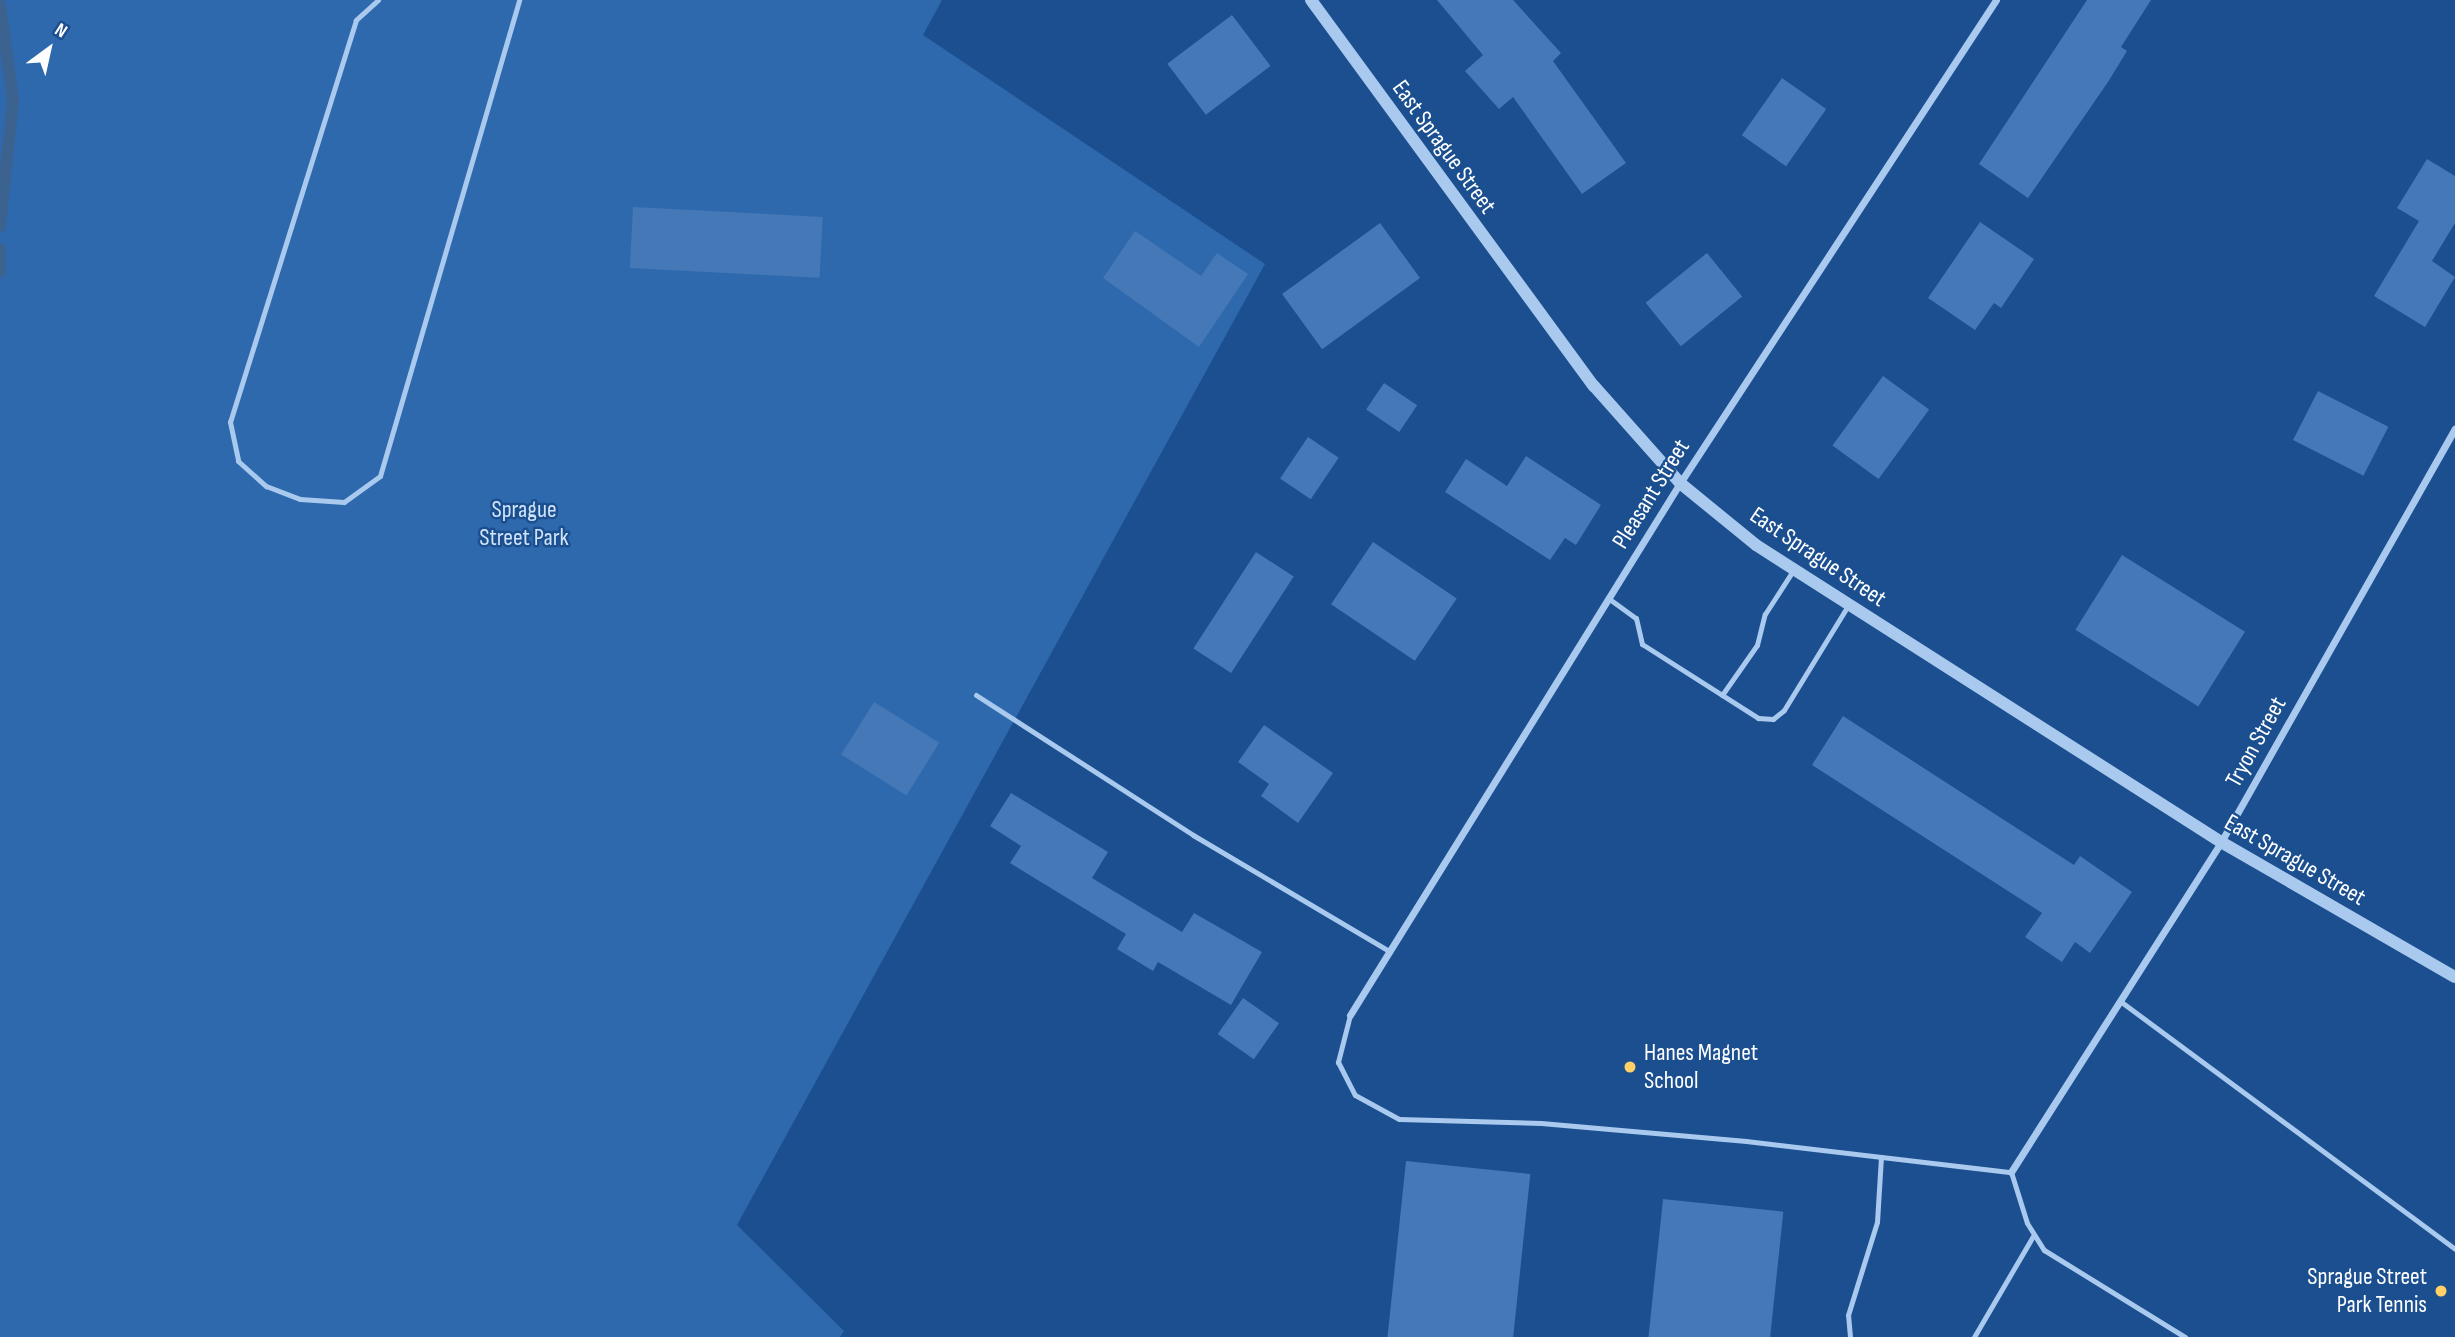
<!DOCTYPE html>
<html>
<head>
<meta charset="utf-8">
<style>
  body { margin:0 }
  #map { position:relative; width:2455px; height:1337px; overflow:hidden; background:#1b4f8f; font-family:"Sofia Sans Condensed",sans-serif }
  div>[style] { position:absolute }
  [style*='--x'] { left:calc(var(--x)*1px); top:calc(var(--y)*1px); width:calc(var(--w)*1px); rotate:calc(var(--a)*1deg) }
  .green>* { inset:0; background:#2e69ad }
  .stream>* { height:12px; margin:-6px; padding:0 6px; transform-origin:6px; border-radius:6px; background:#3c6290 }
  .building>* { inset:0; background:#4478b7; transform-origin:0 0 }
  .service>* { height:5px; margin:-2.5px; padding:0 2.5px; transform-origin:2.5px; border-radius:2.5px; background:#a9c9ee }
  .minor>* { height:7px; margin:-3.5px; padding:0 3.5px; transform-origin:3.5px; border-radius:3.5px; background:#a9c9ee }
  .tertiary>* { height:12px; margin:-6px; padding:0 6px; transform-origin:6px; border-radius:6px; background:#a9c9ee }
  .dots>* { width:19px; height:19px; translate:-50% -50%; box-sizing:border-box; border:4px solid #1b4f8f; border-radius:50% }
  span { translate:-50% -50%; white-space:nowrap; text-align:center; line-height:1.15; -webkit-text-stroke:5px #1b4f8f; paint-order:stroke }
  .street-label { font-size:24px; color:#fff }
  .park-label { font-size:24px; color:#cfe3fa }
  .poi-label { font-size:24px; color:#fff }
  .left { translate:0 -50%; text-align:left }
  .right { translate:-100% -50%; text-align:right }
  .north { position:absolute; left:14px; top:14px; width:70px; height:70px; -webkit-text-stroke:5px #1b4f8f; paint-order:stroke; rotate:33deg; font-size:19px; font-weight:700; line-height:28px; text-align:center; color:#fff }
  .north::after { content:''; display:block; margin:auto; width:24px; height:32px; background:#fff; clip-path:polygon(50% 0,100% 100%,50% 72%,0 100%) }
</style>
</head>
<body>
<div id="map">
  <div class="green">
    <i style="clip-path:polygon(0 0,942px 0,923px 35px,1265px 264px,737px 1225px,844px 1331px,840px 1337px,0 1337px)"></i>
  </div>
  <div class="stream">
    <i style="--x:0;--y:5;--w:96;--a:82.2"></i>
    <i style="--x:13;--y:100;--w:127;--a:95.9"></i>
    <i style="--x:0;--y:249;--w:23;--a:90"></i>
  </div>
  <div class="building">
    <i style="clip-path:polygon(1437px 0,1513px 0,1561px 53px,1553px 61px,1626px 163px,1582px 194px,1513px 97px,1499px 109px,1465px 71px,1483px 55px)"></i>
    <i style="clip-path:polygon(2087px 0,2151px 0,2121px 47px,2127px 51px,2108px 82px,2028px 198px,1979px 164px)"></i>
    <i style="left:1232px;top:15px;width:64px;height:81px;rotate:53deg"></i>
    <i style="left:1782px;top:78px;width:54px;height:70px;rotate:35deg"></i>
    <i style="clip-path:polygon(2427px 159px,2455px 176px,2455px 223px,2432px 261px,2455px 277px,2425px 327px,2374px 296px,2419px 221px,2397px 208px)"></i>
    <i style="left:633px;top:207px;width:190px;height:61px;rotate:3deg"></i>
    <i style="clip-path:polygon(1980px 222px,2034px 259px,2001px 308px,1994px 303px,1975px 330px,1928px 298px)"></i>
    <i style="left:1380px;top:223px;width:68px;height:121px;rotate:54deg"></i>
    <i style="clip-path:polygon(1135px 231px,1201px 276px,1217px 253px,1248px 274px,1199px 347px,1103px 278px)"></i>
    <i style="left:1707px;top:253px;width:56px;height:79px;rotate:51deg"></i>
    <i style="left:1883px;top:376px;width:57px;height:86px;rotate:36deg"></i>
    <i style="left:1384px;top:383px;width:40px;height:32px;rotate:34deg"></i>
    <i style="left:2318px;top:391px;width:79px;height:55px;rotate:27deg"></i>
    <i style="left:1308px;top:437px;width:37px;height:50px;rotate:34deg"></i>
    <i style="clip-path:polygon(1526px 456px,1601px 505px,1576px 545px,1565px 538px,1550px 560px,1445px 492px,1466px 459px,1507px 486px)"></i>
    <i style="left:1373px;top:542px;width:101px;height:75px;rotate:34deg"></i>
    <i style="left:1256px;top:552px;width:45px;height:115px;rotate:33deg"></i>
    <i style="left:2122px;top:555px;width:145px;height:88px;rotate:32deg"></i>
    <i style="left:874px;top:702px;width:77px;height:62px;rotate:32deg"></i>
    <i style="clip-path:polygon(1843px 716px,2074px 865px,2080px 856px,2132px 892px,2090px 953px,2075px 942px,2062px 962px,2025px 937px,2042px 913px,1812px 765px)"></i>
    <i style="clip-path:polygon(1264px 725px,1333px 773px,1298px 823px,1261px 796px,1269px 784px,1238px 762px)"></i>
    <i style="clip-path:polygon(1011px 793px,1108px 852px,1092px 878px,1182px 932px,1194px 913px,1262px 952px,1231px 1005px,1158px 962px,1153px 971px,1117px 949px,1126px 934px,1010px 863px,1021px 846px,990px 826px)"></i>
    <i style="left:1243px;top:998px;width:44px;height:44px;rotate:35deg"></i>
    <i style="left:1406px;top:1161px;width:125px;height:177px;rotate:6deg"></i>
    <i style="left:1663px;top:1199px;width:121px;height:139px;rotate:6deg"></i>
  </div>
  <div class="service">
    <i style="--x:378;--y:0;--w:30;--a:138"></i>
    <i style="--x:356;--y:20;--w:421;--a:107.4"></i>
    <i style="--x:230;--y:422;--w:40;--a:78"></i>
    <i style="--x:238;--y:461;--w:38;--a:42"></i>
    <i style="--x:266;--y:486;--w:36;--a:21"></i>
    <i style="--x:300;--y:499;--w:44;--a:3.9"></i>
    <i style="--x:344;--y:502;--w:44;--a:-35.8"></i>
    <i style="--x:380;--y:476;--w:496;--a:-73.7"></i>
    <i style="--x:1608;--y:598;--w:34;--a:36"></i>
    <i style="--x:1636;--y:618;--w:27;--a:77"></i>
    <i style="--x:1642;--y:644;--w:138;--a:32.5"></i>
    <i style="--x:1758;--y:718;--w:15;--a:4"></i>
    <i style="--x:1773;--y:719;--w:14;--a:-39"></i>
    <i style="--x:1784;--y:710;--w:124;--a:-58.5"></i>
    <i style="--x:976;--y:695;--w:258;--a:32.8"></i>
    <i style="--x:1193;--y:835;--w:228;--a:30.6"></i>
    <i style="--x:1722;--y:695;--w:61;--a:-55"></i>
    <i style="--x:1757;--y:645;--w:32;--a:-76"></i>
    <i style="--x:1765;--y:614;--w:54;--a:-57.2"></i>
    <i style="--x:2120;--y:1001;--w:417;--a:36.5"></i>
    <i style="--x:1350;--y:1015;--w:49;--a:104.3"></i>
    <i style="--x:1338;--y:1062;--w:37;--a:63"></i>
    <i style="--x:1355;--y:1095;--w:50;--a:28.6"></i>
    <i style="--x:1399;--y:1119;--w:142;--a:1.6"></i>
    <i style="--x:1541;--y:1123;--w:206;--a:5"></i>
    <i style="--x:1746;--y:1141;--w:267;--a:6.7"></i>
    <i style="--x:2011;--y:1172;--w:53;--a:72.6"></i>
    <i style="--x:2027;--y:1223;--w:32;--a:58"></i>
    <i style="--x:2044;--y:1250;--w:166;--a:31.7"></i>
    <i style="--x:1850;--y:1337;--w:22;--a:-95"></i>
    <i style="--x:1848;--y:1315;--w:97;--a:-72.7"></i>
    <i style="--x:1877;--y:1222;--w:65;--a:-86.5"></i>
    <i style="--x:1974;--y:1337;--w:117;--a:-59.7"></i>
  </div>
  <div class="minor">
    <i style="--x:1350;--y:1015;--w:626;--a:-58.19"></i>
    <i style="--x:1680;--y:483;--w:577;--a:-56.81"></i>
    <i style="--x:2011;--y:1172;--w:391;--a:-57.5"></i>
    <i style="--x:2221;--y:842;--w:475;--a:-60.5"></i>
  </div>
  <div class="tertiary">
    <i style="--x:1311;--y:0;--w:479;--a:53.8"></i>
    <i style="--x:1594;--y:386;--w:130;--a:48.4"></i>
    <i style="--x:1680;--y:483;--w:98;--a:39.2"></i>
    <i style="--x:1756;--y:545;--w:552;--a:32.57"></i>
    <i style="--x:2221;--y:842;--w:270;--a:30"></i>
  </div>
  <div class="dots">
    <i style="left:1630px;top:1067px;background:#ffd166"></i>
    <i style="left:2441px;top:1291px;background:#ffd166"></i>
  </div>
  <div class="street-label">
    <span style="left:1444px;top:147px;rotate:54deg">East Sprague Street</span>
    <span style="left:1651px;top:494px;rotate:-58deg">Pleasant Street</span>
    <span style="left:1818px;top:557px;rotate:34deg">East Sprague Street</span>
    <span style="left:2256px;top:742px;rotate:-61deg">Tryon Street</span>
    <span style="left:2295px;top:860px;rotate:30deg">East Sprague Street</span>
  </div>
  <div class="park-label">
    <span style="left:524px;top:524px">Sprague<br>Street Park</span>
  </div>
  <div class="poi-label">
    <span class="left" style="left:1644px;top:1067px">Hanes Magnet<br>School</span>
    <span class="right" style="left:2427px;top:1291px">Sprague Street<br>Park Tennis</span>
  </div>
  <div class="north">N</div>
</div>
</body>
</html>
